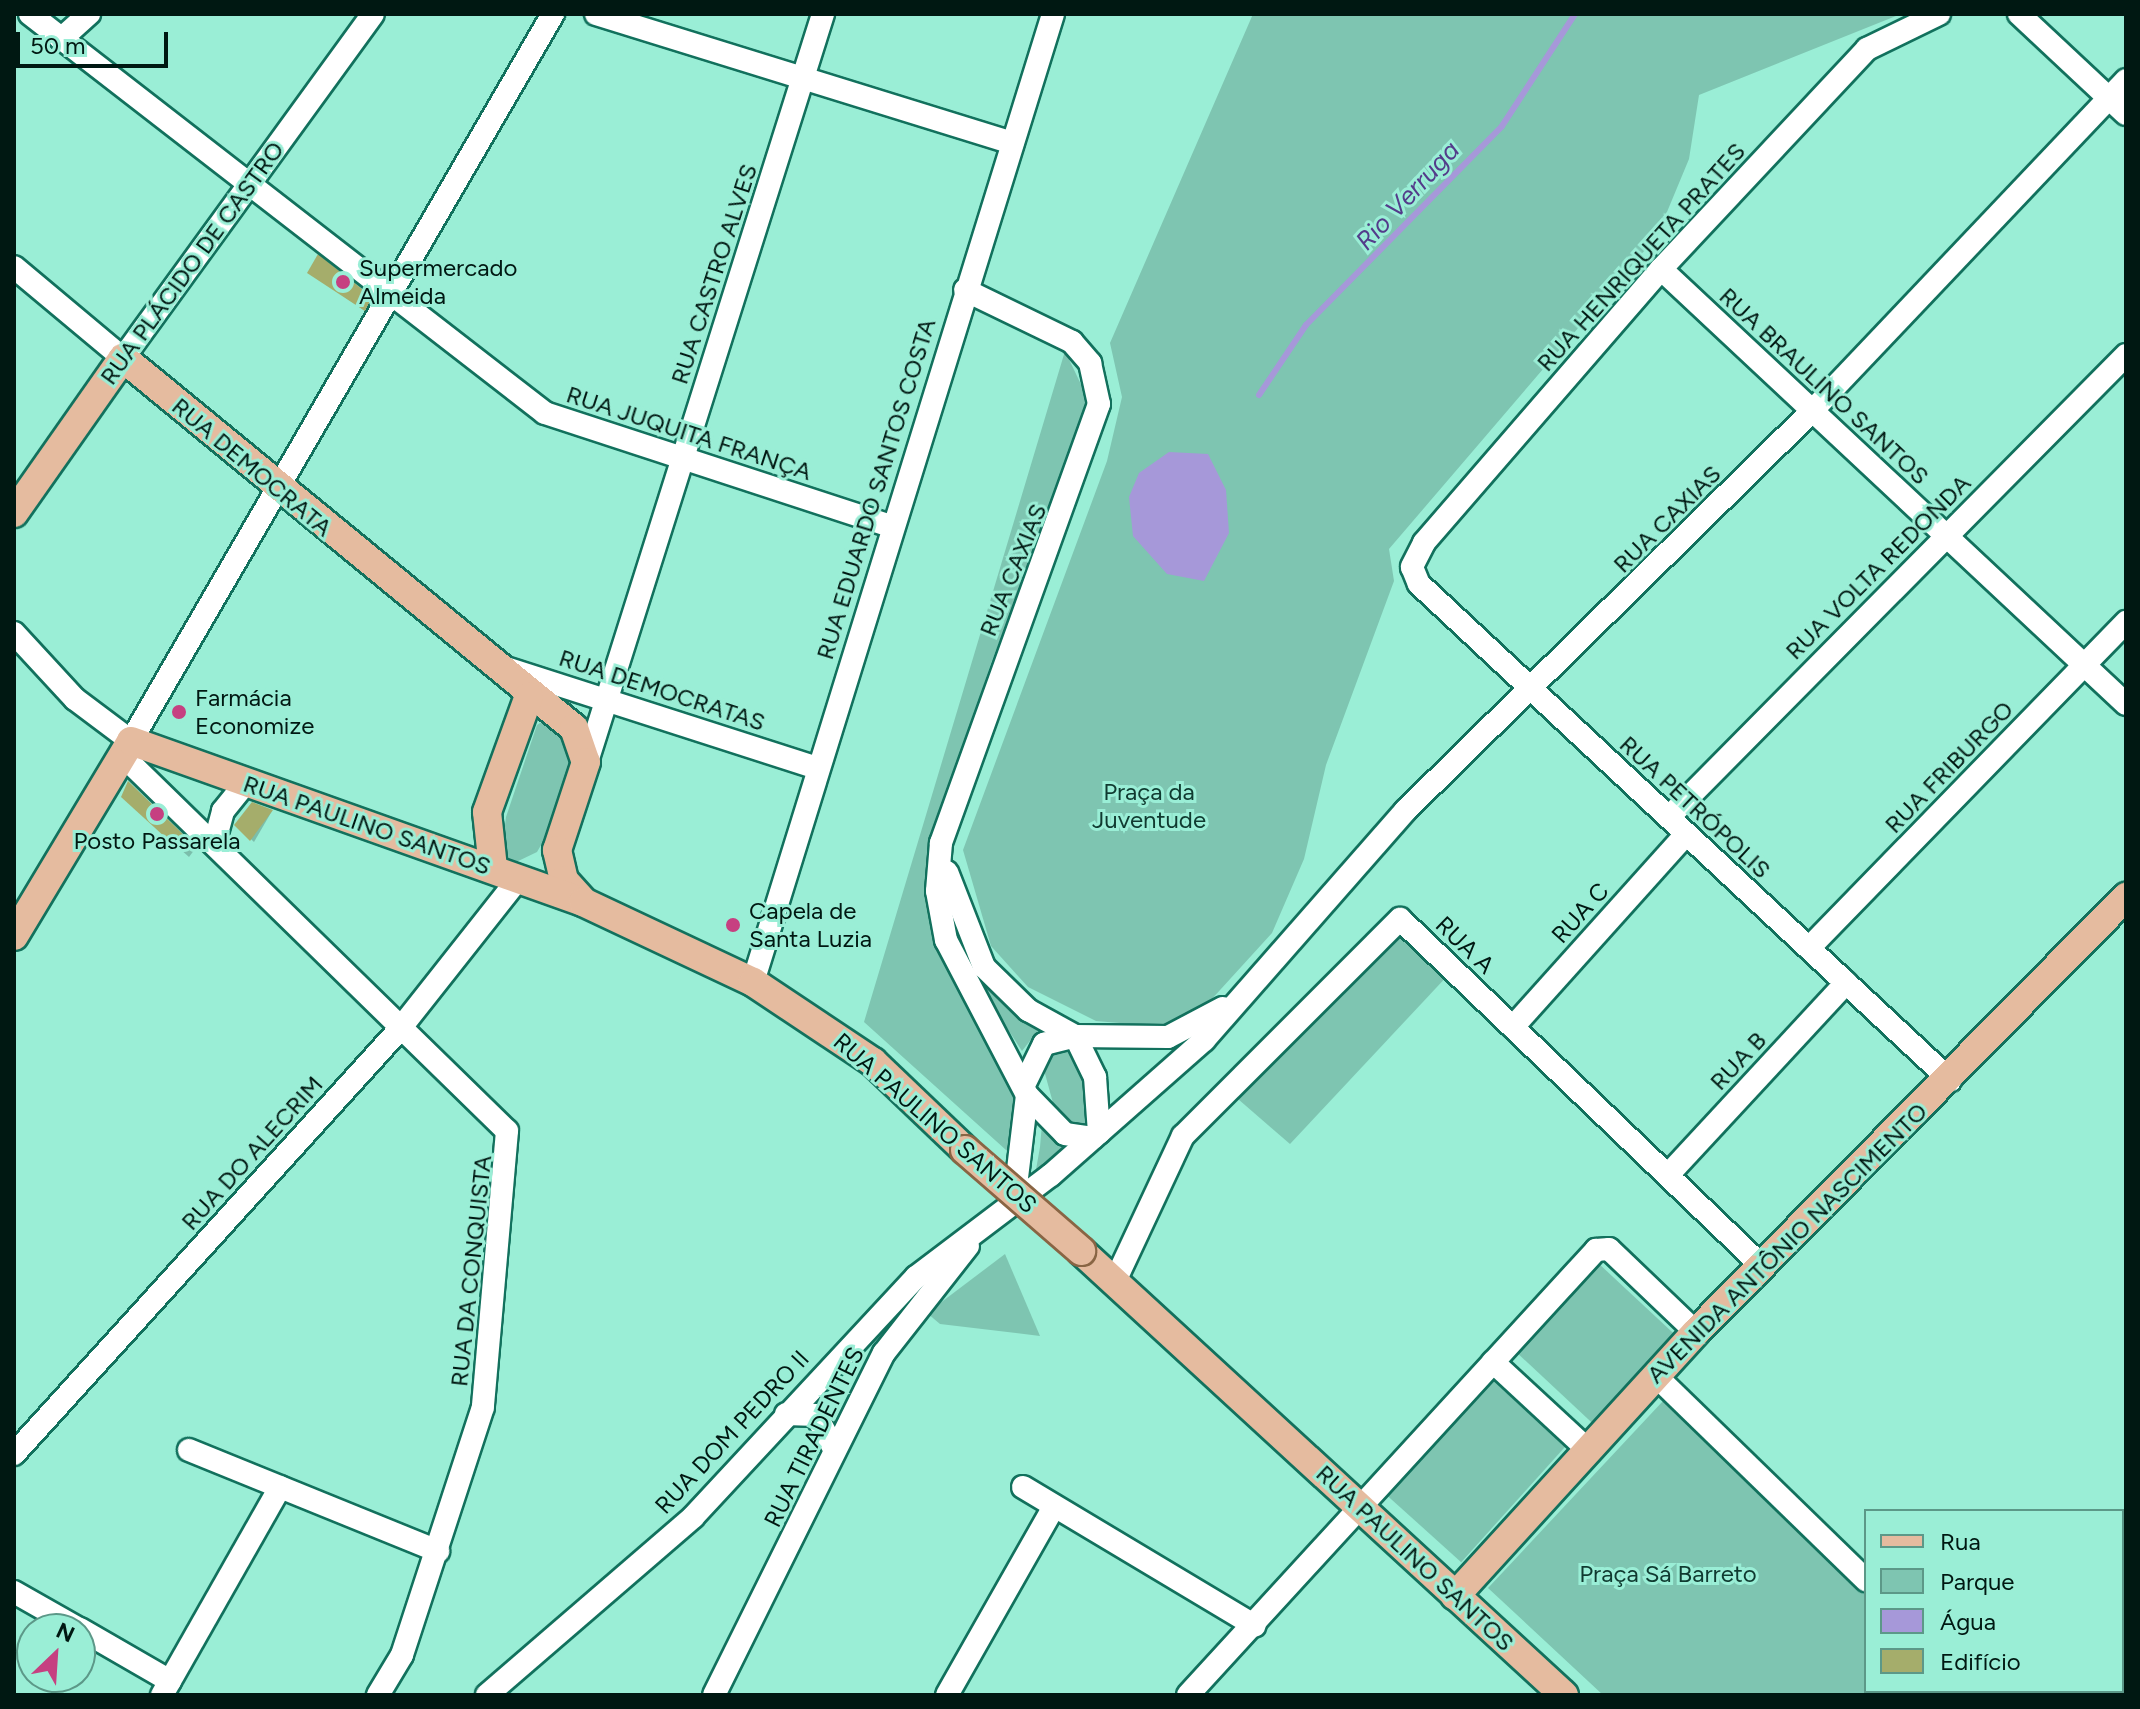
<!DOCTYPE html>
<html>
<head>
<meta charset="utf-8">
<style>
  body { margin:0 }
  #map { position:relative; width:2140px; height:1709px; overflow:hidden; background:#9aeed6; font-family:Figtree,sans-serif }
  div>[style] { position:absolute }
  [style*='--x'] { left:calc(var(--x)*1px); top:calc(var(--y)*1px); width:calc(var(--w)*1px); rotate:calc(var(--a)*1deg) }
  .green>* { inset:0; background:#7ec5b1; transform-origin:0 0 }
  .water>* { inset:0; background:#a698d9 }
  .shadow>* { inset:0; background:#0003 }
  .stream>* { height:6px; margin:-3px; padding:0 3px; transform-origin:3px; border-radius:3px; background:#a698d9 }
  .building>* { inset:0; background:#a5ad6b }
  .roads { filter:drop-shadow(2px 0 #12715d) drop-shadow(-2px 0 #12715d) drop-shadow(0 2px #12715d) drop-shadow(0 -2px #12715d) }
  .minor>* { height:22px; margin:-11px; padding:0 11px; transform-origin:11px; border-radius:11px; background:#fff }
  .major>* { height:28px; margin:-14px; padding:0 14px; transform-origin:14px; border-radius:14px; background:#e5bb9f }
  .bridges { filter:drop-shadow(2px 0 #896544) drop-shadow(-2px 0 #896544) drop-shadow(0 2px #896544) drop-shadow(0 -2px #896544) }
  .major-bridge>* { height:28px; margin:-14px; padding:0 14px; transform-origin:14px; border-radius:14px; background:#e5bb9f }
  .dots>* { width:22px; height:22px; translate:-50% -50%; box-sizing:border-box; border:4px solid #9aeed6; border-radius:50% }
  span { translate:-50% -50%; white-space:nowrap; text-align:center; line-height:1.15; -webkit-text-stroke:6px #9aeed6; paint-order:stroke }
  .street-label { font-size:24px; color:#001812 }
  .poi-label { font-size:24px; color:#001812 }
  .left { translate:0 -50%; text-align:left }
  .park-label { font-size:24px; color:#103a30 }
  .water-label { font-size:26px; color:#533c8a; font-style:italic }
  .frame { position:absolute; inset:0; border:16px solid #001812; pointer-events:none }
  .legend { position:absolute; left:1864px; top:1509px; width:260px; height:184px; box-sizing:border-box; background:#9aeed6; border:2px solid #5c9888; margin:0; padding:10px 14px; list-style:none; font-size:24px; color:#001812 }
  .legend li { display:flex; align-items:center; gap:16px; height:40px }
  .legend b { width:40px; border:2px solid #5c9888 }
  .north { position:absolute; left:16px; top:1613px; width:80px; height:80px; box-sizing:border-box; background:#9aeed6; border:2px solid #5c9888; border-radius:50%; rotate:25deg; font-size:22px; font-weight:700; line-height:32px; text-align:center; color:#001812 }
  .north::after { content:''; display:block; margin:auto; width:28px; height:36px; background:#c64081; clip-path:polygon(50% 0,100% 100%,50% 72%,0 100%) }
  .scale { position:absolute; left:16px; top:32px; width:152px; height:36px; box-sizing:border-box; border:4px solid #001812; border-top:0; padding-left:10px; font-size:24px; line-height:28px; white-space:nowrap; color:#001812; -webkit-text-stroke:6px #9aeed6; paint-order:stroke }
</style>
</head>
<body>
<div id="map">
  <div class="green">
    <i style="clip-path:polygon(1253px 14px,1901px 14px,1699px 95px,1689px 159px,1657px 236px,1389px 549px,1394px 581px,1326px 765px,1304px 859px,1272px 933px,1200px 1012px,1167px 1027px,1096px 1021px,1028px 987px,991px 946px,963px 850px,1107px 461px,1122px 397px,1110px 343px)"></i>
    <i style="clip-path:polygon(1065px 351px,1088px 399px,1085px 423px,991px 663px,935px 834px,936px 922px,1017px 1079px,1016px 1159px,864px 1022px)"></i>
    <i style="clip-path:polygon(551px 716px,577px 757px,560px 812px,537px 852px,512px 864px,502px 851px,506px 817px,537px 725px)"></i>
    <i style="clip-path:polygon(948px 900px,1040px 1028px,1022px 1051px,979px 985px)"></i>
    <i style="clip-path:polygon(1404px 934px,1451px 972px,1290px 1144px,1238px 1099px)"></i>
    <i style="clip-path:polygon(1077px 1044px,1093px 1121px,1080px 1125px,1056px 1114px,1041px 1059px,1049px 1045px)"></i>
    <i style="clip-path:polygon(1042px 1124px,1076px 1144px,1034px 1181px,1040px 1147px)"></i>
    <i style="clip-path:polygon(1005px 1254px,1040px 1336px,940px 1324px,927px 1313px)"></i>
    <i style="left:1597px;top:1262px;width:106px;height:121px;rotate:43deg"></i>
    <i style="left:1492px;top:1380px;width:99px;height:156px;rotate:42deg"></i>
    <i style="clip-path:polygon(1663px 1401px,1866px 1596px,1866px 1691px,1969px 1695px,1603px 1695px,1488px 1588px)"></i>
  </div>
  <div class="water">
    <i style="clip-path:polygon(1169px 452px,1208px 454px,1226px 490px,1229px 533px,1204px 581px,1167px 574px,1133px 536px,1129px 497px,1139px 473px)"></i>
  </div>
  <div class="shadow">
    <i style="clip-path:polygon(309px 272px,371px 299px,378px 306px,372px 316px)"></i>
    <i style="clip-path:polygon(129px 784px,195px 849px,189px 857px,134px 808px)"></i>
    <i style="clip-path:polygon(272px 811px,254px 842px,236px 825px)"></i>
  </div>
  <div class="stream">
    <i style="--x:1259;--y:395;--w:84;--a:-56.1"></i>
    <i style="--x:1306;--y:325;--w:279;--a:-45.4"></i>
    <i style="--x:1502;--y:126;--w:134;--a:-56.9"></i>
  </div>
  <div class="building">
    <i style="clip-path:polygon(318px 254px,372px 297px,365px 311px,307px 273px)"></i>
    <i style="clip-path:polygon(128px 781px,186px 837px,177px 848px,121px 797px)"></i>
    <i style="clip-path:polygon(252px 802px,273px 810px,250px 841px,234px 825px)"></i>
  </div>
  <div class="roads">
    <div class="minor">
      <i style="--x:30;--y:14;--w:651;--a:37.77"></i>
      <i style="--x:545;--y:413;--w:363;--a:18.1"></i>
      <i style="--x:596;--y:14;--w:436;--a:17.2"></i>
      <i style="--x:1939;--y:14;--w:80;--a:154.1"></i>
      <i style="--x:1867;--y:49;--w:301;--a:133.1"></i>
      <i style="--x:1661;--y:269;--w:362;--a:130.9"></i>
      <i style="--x:1424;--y:543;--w:27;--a:117"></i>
      <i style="--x:1412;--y:567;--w:18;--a:68"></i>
      <i style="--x:1419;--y:584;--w:727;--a:43.05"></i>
      <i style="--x:2019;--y:14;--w:146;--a:43.1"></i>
      <i style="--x:61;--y:39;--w:38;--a:-42"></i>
      <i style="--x:14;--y:267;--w:142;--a:39.9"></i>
      <i style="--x:123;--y:358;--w:425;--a:-54"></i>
      <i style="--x:1661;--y:269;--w:637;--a:43.09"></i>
      <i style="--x:965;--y:290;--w:119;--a:25.9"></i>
      <i style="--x:1072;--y:342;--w:28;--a:49"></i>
      <i style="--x:1090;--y:363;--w:42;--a:77.6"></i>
      <i style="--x:1099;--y:404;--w:467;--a:109.8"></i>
      <i style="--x:941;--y:843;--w:48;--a:94.8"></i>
      <i style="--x:937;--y:891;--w:50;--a:79.6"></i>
      <i style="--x:946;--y:940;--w:175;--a:62.4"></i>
      <i style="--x:1027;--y:1095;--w:109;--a:96.9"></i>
      <i style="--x:14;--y:633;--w:90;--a:47.3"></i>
      <i style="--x:75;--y:699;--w:70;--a:36.9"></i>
      <i style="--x:131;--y:741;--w:841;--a:-59.87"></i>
      <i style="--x:506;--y:668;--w:324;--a:17.8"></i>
      <i style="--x:122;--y:755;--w:538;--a:44.32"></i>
      <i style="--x:507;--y:1131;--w:277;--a:95"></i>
      <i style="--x:483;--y:1407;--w:261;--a:108.1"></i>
      <i style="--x:402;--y:1655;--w:47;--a:121"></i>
      <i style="--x:585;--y:768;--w:791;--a:-72.48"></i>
      <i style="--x:1669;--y:817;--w:650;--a:-45.31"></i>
      <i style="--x:215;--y:841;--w:31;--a:-75"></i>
      <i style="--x:223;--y:811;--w:36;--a:-51"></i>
      <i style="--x:947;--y:872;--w:102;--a:68.7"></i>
      <i style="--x:984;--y:967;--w:62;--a:44.3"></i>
      <i style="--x:1028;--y:1010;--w:54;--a:29"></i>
      <i style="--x:1075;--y:1036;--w:46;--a:64"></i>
      <i style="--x:1095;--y:1077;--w:56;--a:85.9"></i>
      <i style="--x:1809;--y:948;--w:455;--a:-45.8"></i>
      <i style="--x:753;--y:982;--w:1013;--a:-72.78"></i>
      <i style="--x:1513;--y:1027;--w:259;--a:-48.1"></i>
      <i style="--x:1024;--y:1085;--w:46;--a:-64"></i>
      <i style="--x:1044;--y:1044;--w:32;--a:-14"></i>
      <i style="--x:1075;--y:1036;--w:93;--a:0.6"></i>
      <i style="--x:1168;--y:1037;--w:62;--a:-27.8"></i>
      <i style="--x:1027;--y:1095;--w:54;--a:45.7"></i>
      <i style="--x:1065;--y:1134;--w:28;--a:8"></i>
      <i style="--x:1668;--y:1175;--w:262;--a:-47.2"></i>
      <i style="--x:1115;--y:1281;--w:160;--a:-64.9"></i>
      <i style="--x:1183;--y:1136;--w:307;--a:-45"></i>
      <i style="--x:1400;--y:919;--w:501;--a:43.79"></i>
      <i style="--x:1493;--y:1362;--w:128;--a:42.8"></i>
      <i style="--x:1656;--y:1376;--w:293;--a:44.2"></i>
      <i style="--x:786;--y:1414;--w:30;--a:2"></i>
      <i style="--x:816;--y:1415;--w:40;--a:62"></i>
      <i style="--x:189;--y:1450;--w:269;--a:22.1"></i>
      <i style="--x:14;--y:1454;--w:573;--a:-47.76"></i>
      <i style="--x:399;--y:1030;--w:194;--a:-51.7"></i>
      <i style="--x:1023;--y:1487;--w:270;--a:30.9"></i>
      <i style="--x:2122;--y:1570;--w:6;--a:-45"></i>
      <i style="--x:14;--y:1592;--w:75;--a:29.6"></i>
      <i style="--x:80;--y:1629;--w:104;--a:30"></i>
      <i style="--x:2122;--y:1689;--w:4;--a:27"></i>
      <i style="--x:1981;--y:1691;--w:6;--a:45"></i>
      <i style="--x:162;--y:1695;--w:239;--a:-60.4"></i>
      <i style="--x:487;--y:1695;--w:272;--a:-40.8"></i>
      <i style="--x:693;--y:1517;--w:328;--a:-47.1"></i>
      <i style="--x:916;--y:1277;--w:169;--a:-37.1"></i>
      <i style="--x:1051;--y:1175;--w:204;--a:-41.4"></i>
      <i style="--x:1204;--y:1040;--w:305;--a:-48.7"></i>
      <i style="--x:1405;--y:811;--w:571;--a:-44.5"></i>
      <i style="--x:1812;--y:411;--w:456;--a:-46.5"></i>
      <i style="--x:714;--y:1695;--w:382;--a:-63.6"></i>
      <i style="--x:884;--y:1353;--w:136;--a:-51.9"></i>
      <i style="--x:947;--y:1695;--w:216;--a:-60.4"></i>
      <i style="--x:1188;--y:1695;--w:604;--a:-47.48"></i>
      <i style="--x:1596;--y:1250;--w:13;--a:-4"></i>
      <i style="--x:1609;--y:1249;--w:120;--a:43.7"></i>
    </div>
    <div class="major">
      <i style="--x:14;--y:513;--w:189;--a:-54.9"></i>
      <i style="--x:123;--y:358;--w:583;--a:39.37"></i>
      <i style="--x:574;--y:728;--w:36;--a:71"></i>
      <i style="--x:586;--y:762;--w:93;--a:108.2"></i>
      <i style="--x:557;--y:850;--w:31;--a:77"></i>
      <i style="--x:564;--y:880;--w:28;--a:48"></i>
      <i style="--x:493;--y:868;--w:56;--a:-96.1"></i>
      <i style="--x:487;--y:812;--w:123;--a:-70.1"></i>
      <i style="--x:14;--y:936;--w:227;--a:-59"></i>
      <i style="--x:131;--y:741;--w:480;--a:19.6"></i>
      <i style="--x:583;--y:902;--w:188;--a:25.2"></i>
      <i style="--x:753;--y:982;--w:144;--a:33.7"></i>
      <i style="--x:873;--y:1062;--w:127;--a:43.7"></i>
      <i style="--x:1081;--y:1251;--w:656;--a:42.59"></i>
      <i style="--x:1455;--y:1596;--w:357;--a:-47.6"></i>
      <i style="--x:1696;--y:1332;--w:612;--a:-45.33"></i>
    </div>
  </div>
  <div class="bridges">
    <div class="major-bridge">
      <i style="--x:965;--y:1150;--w:154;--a:41"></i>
    </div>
  </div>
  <div class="dots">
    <i style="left:343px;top:282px;background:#c64081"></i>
    <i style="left:179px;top:712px;background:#c64081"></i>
    <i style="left:157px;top:814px;background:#c64081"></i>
    <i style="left:733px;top:925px;background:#c64081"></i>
  </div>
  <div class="street-label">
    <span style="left:1641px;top:257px;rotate:-48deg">RUA HENRIQUETA PRATES</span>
    <span style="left:192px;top:263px;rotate:-54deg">RUA PLÁCIDO DE CASTRO</span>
    <span style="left:714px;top:274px;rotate:-72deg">RUA CASTRO ALVES</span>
    <span style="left:1824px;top:386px;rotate:43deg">RUA BRAULINO SANTOS</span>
    <span style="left:689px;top:433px;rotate:18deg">RUA JUQUITA FRANÇA</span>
    <span style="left:252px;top:467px;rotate:40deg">RUA DEMOCRATA</span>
    <span style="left:876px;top:489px;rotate:-73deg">RUA EDUARDO SANTOS COSTA</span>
    <span style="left:1667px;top:519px;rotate:-45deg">RUA CAXIAS</span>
    <span style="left:1878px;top:567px;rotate:-45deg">RUA VOLTA REDONDA</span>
    <span style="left:1013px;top:570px;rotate:-68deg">RUA CAXIAS</span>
    <span style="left:662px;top:690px;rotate:18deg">RUA DEMOCRATAS</span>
    <span style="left:1949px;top:767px;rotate:-46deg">RUA FRIBURGO</span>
    <span style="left:1695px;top:807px;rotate:43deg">RUA PETRÓPOLIS</span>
    <span style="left:367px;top:825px;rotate:19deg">RUA PAULINO SANTOS</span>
    <span style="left:1580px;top:913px;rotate:-48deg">RUA C</span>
    <span style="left:1465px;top:945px;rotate:44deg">RUA A</span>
    <span style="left:1738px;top:1061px;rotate:-47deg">RUA B</span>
    <span style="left:935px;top:1123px;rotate:41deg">RUA PAULINO SANTOS</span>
    <span style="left:252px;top:1153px;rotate:-48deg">RUA DO ALECRIM</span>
    <span style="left:1787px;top:1243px;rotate:-45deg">AVENIDA ANTÔNIO NASCIMENTO</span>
    <span style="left:471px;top:1271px;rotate:-84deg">RUA DA CONQUISTA</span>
    <span style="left:732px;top:1432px;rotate:-47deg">RUA DOM PEDRO II</span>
    <span style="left:814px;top:1437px;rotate:-64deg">RUA TIRADENTES</span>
    <span style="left:1415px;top:1558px;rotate:43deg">RUA PAULINO SANTOS</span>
  </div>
  <div class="poi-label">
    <span class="left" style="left:359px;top:282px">Supermercado<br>Almeida</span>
    <span class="left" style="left:195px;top:712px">Farmácia<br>Economize</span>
    <span style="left:157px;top:841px">Posto Passarela</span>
    <span class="left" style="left:749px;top:925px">Capela de<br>Santa Luzia</span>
  </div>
  <div class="park-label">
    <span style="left:1149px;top:806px">Praça da<br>Juventude</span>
    <span style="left:1668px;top:1574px">Praça Sá Barreto</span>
  </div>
  <div class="water-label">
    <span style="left:1408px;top:196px;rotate:-47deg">Rio Verruga</span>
  </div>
  <div class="frame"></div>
  <ul class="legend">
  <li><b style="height:10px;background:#e5bb9f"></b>Rua</li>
  <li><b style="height:22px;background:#7ec5b1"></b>Parque</li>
  <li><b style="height:22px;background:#a698d9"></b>Água</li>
  <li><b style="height:22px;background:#a5ad6b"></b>Edifício</li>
  </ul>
  <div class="north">N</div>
  <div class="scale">50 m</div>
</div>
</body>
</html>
